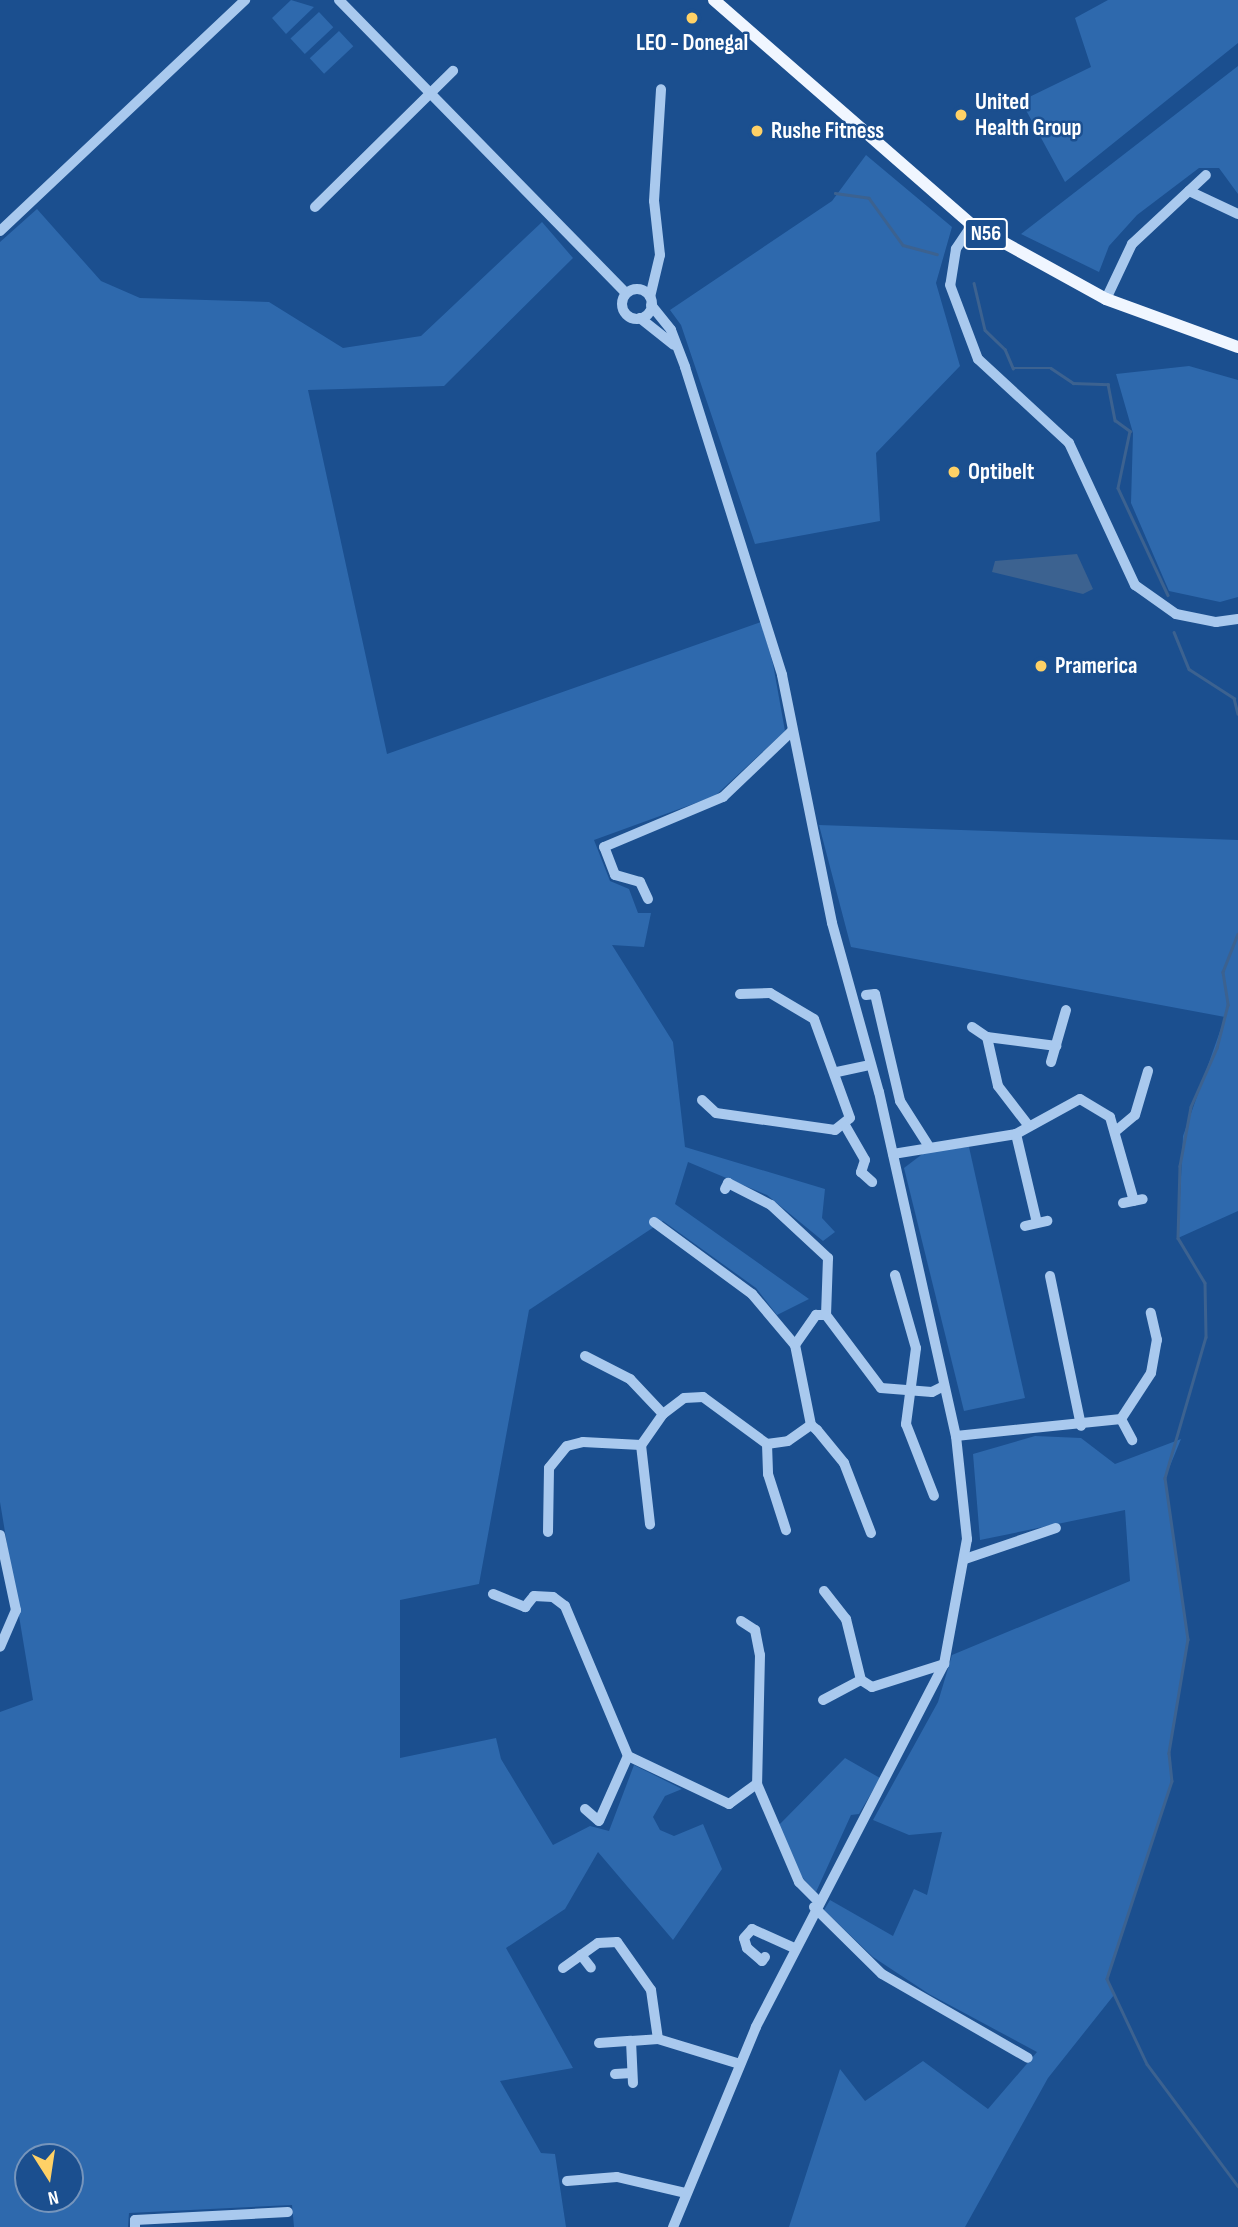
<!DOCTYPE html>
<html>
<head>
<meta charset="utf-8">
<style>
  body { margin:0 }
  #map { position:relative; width:1238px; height:2227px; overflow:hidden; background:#1b4f8f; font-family:"Sofia Sans Condensed",sans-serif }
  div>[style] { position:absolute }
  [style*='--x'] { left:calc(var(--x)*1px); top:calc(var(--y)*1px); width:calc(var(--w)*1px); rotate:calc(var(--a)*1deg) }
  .green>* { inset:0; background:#2e69ad; transform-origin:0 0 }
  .water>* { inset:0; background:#3c6290 }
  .stream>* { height:2.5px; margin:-1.25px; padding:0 1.25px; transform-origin:1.25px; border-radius:1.25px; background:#3c6290 }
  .minor>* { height:10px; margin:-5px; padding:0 5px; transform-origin:5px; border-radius:5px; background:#a9c9ee }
  .minor>.ring { margin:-5px; padding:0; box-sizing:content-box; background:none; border:10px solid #a9c9ee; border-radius:50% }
  .major>* { height:12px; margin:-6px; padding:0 6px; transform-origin:6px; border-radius:6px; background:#f0f6ff }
  .dots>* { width:19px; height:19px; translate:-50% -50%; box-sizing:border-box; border:4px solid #1b4f8f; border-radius:50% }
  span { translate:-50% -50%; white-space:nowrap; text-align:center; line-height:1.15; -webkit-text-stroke:5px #1b4f8f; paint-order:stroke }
  .shield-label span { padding:2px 5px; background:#1b4f8f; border:2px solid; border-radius:5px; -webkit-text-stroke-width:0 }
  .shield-label { font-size:21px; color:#fff; font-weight:700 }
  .poi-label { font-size:23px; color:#fff; font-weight:700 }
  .left { translate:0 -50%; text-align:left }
  .north { position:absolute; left:14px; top:2143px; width:70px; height:70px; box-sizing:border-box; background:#1b4f8f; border:2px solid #7695bc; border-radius:50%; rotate:168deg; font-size:19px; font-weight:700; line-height:28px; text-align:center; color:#fff }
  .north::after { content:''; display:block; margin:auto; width:24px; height:32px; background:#ffd166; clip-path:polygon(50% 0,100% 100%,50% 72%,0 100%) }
</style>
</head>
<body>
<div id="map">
  <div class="green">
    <i style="clip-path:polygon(291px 0,314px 7px,286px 34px,272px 18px)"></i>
    <i style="clip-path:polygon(1108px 0,1238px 0,1238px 43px,1065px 182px,1021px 101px,1091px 67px,1075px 18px)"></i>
    <i style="left:319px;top:12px;width:21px;height:39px;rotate:47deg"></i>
    <i style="left:339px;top:31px;width:21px;height:40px;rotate:47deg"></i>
    <i style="clip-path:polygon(1238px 66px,1238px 194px,1219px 168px,1199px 168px,1137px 215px,1109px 246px,1099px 272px,1021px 234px)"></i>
    <i style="clip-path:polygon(866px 155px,952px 227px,936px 283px,960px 366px,876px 453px,880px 521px,755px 544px,681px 325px,670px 310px,832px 201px)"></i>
    <i style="clip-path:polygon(evenodd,37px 209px,101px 281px,140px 298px,269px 302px,343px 348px,421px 336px,542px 222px,573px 258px,444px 386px,308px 390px,387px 754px,761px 622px,773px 664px,785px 731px,715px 796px,594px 840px,610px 881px,629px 889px,638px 913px,651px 913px,644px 947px,612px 945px,673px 1042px,685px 1147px,825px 1189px,822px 1218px,835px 1232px,823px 1241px,767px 1195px,688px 1162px,675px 1204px,809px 1299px,777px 1315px,756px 1288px,663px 1221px,529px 1310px,479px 1584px,400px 1600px,400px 1758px,496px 1738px,501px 1759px,553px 1845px,590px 1826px,609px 1831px,634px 1765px,682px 1789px,665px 1796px,653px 1817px,660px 1830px,674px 1836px,703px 1824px,722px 1869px,673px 1940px,598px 1852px,565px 1909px,506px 1948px,573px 2068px,500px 2081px,541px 2153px,555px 2154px,566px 2227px,294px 2227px,292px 2205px,129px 2213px,128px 2227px,0 2227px,0 1712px,33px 1700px,0 1502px,0 242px,37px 209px,28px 2157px,70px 2157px,70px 2199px,28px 2199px,28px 2157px)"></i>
    <i style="clip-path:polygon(1189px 366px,1238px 380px,1238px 597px,1220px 602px,1169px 591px,1131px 503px,1133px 433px,1116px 374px)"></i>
    <i style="clip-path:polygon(819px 825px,1238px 840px,1238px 1211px,1178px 1238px,1183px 1136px,1225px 1017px,851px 947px)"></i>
    <i style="clip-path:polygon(969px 1147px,1025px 1398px,964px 1411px,904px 1168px,925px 1152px)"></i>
    <i style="clip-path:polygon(1035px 1436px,1081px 1438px,1115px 1464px,1181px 1439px,1165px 1478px,1188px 1639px,1169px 1753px,1172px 1781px,1108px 1979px,1114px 1995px,1048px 2078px,965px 2227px,789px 2227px,840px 2069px,865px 2101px,923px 2061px,988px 2109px,1037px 2052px,929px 1994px,873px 1957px,824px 1910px,830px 1900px,893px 1936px,914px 1889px,927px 1895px,942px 1832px,909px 1835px,873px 1820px,938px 1702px,952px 1655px,1130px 1581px,1125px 1510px,980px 1540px,973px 1454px)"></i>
    <i style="clip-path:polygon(845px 1758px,880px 1778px,859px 1814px,851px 1815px,816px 1892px,797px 1872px,778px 1826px)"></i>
  </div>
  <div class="water">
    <i style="clip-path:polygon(1077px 554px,1093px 589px,1083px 594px,992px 572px,995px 561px)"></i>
  </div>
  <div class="stream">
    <i style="--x:835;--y:193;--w:34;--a:8"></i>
    <i style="--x:869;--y:198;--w:58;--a:54.1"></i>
    <i style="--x:903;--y:245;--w:35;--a:15"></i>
    <i style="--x:974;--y:283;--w:48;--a:76.8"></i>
    <i style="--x:985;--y:330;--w:28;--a:44"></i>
    <i style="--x:1005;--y:349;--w:21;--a:67"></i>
    <i style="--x:1013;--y:368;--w:38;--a:0"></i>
    <i style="--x:1051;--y:368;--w:27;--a:34"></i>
    <i style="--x:1073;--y:383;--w:35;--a:2"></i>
    <i style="--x:1108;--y:384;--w:37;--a:79"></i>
    <i style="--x:1115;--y:420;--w:19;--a:36"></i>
    <i style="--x:1130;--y:431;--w:58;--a:101.9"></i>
    <i style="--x:1118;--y:488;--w:118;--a:65"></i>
    <i style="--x:1174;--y:632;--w:40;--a:68"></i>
    <i style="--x:1189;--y:669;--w:54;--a:32.8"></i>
    <i style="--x:1234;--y:698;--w:16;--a:76"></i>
    <i style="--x:1238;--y:934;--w:41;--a:111.5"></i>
    <i style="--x:1223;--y:972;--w:33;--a:81"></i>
    <i style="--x:1228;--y:1005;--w:44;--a:104.3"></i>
    <i style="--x:1217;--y:1048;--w:64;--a:113.8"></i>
    <i style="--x:1191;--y:1107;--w:60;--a:100.6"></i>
    <i style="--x:1180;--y:1166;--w:72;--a:91.6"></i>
    <i style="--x:1178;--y:1238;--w:52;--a:59"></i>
    <i style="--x:1205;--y:1283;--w:54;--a:88.9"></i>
    <i style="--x:1206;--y:1337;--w:147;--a:106.2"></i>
    <i style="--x:1165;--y:1478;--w:163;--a:81.9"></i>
    <i style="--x:1188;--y:1639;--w:116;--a:99.5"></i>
    <i style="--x:1169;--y:1753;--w:28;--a:84"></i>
    <i style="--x:1172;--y:1781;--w:208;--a:108.2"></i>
    <i style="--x:1107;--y:1979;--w:94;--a:64.8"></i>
    <i style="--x:1147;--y:2064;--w:152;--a:53.3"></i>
  </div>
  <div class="minor">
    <i style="--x:339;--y:0;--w:410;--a:45.6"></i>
    <i style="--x:1189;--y:191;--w:54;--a:25.1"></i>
    <i style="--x:315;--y:207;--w:194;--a:-44.6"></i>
    <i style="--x:972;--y:225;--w:29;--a:124"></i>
    <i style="--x:956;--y:249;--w:36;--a:99"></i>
    <i style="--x:950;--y:285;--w:79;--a:69.3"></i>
    <i style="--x:978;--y:359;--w:124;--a:42.7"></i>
    <i style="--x:1069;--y:443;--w:157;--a:65.1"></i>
    <i style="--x:1135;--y:585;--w:50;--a:35.3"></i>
    <i style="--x:1176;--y:614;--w:41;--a:11.3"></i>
    <i style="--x:1216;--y:622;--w:22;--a:-8"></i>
    <i style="--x:0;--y:231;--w:337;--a:-43.3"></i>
    <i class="ring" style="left:622px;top:289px;width:20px;height:20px"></i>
    <i style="--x:650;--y:297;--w:43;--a:-76.6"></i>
    <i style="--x:660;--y:255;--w:54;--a:-96.3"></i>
    <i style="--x:654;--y:201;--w:112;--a:-86.4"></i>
    <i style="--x:1106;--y:299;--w:61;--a:-64.7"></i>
    <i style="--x:1132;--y:244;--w:101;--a:-43"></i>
    <i style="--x:651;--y:305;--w:32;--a:51"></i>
    <i style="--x:671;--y:330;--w:40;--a:69"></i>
    <i style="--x:685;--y:367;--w:323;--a:72.5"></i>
    <i style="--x:782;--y:675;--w:253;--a:78.6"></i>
    <i style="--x:832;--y:923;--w:175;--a:74.5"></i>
    <i style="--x:879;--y:1092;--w:353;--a:77.4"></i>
    <i style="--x:956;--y:1436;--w:104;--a:83.9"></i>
    <i style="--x:967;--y:1539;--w:127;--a:100.4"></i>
    <i style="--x:944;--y:1664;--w:409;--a:117.4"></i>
    <i style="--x:756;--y:2027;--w:217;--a:112.5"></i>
    <i style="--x:640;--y:318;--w:43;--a:38.5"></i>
    <i style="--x:648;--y:899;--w:19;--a:-115"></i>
    <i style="--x:640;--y:882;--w:26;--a:-164"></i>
    <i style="--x:615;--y:875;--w:30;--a:-111"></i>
    <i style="--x:604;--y:847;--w:129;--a:-22.8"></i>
    <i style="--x:723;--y:797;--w:95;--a:-43.7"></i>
    <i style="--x:866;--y:995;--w:9;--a:-6"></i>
    <i style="--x:875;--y:994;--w:110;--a:76.8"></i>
    <i style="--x:900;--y:1101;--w:52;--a:57.5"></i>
    <i style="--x:972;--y:1027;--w:18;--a:34"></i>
    <i style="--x:987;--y:1037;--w:70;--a:7.4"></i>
    <i style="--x:987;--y:1037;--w:50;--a:77.3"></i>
    <i style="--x:998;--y:1086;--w:49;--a:52.4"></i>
    <i style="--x:1051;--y:1062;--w:54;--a:-73.9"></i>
    <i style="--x:837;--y:1072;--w:34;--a:-12"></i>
    <i style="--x:702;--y:1100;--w:19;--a:43"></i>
    <i style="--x:716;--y:1113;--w:120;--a:8.1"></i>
    <i style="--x:835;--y:1130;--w:19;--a:-39"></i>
    <i style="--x:850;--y:1118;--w:105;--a:-110"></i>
    <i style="--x:814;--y:1019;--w:51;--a:-149.4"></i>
    <i style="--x:770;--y:993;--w:30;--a:178"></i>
    <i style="--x:846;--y:1127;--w:38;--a:60"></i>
    <i style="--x:865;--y:1160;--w:13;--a:108"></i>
    <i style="--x:861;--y:1172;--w:15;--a:42"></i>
    <i style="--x:1117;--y:1130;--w:23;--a:-40"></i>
    <i style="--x:1135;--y:1115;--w:46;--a:-73.5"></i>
    <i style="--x:1016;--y:1134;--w:91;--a:76.7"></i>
    <i style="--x:893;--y:1154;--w:125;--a:-9.2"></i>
    <i style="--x:1016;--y:1134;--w:73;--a:-28.7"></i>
    <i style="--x:1080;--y:1099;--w:35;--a:31"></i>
    <i style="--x:1110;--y:1117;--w:87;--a:74.1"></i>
    <i style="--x:725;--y:1189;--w:7;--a:-63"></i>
    <i style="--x:728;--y:1183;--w:48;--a:27.1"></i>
    <i style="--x:771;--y:1205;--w:78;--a:42.9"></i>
    <i style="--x:828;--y:1258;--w:57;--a:92"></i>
    <i style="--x:1123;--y:1203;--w:20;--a:-11"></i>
    <i style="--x:654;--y:1222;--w:122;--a:36.3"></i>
    <i style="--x:752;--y:1294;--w:67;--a:49.9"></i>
    <i style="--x:1025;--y:1226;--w:23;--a:-13"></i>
    <i style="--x:895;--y:1275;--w:76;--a:74"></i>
    <i style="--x:916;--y:1348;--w:77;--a:97.5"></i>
    <i style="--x:906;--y:1424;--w:77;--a:68.7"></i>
    <i style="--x:1050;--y:1276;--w:153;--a:78.3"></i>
    <i style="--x:585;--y:1356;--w:51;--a:27.1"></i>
    <i style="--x:630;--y:1379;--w:48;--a:46.7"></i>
    <i style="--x:663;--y:1414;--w:38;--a:125"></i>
    <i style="--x:663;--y:1414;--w:26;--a:-37"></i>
    <i style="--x:684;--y:1398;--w:19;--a:-3"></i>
    <i style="--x:703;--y:1397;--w:79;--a:36.3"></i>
    <i style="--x:767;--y:1444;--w:30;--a:88"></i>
    <i style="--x:768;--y:1474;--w:59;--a:72.2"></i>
    <i style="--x:1121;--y:1419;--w:24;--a:62"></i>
    <i style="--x:811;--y:1425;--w:82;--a:-101.3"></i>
    <i style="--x:795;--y:1345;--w:37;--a:-55"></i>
    <i style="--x:816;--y:1315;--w:10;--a:0"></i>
    <i style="--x:826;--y:1315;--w:91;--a:53"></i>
    <i style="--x:881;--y:1388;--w:51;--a:4.5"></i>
    <i style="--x:932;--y:1392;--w:13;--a:-27"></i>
    <i style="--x:956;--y:1436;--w:166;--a:-5.9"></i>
    <i style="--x:1121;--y:1419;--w:55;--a:-56.9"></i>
    <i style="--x:1151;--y:1373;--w:34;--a:-80"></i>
    <i style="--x:1157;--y:1340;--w:28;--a:-103"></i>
    <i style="--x:767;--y:1444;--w:21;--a:-8"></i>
    <i style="--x:788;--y:1441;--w:28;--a:-35"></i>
    <i style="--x:811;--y:1425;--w:8;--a:40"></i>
    <i style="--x:817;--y:1430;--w:43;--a:50.7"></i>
    <i style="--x:844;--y:1463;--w:75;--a:68.9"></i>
    <i style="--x:548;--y:1532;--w:64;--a:-89.1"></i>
    <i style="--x:549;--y:1468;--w:28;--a:-51"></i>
    <i style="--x:567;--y:1446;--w:16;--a:-14"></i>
    <i style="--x:583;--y:1442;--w:58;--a:3"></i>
    <i style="--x:641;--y:1445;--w:80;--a:83.5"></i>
    <i style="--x:0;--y:1535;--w:77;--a:78"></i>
    <i style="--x:16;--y:1610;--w:40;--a:113.4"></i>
    <i style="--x:965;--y:1559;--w:96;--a:-18.8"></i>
    <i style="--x:824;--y:1591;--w:36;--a:52"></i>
    <i style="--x:846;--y:1619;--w:63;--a:76.2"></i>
    <i style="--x:861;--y:1680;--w:13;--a:32"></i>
    <i style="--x:872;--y:1687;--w:76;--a:-17.7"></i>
    <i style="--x:493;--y:1594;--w:35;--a:22"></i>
    <i style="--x:525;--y:1607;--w:14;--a:-51"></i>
    <i style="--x:534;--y:1596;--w:19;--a:3"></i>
    <i style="--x:553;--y:1597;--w:15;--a:37"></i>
    <i style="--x:565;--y:1606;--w:163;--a:67.2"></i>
    <i style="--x:628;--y:1756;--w:112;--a:25.4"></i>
    <i style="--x:729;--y:1804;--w:34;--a:-36"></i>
    <i style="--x:757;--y:1784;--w:107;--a:66.8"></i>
    <i style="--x:799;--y:1882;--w:25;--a:45"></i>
    <i style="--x:741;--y:1621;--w:17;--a:33"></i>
    <i style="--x:755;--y:1630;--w:25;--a:79"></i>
    <i style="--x:760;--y:1655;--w:129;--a:91.3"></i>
    <i style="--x:823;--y:1700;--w:43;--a:-27.8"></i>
    <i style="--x:585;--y:1809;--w:18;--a:41"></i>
    <i style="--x:599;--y:1821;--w:71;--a:-66"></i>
    <i style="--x:814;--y:1907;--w:95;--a:44.6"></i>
    <i style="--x:882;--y:1974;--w:168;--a:29.9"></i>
    <i style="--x:581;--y:1955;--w:16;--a:52"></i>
    <i style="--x:765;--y:1957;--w:5;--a:127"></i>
    <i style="--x:762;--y:1961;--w:20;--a:-139"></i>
    <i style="--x:747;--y:1948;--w:10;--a:-107"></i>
    <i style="--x:744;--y:1938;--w:12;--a:-48"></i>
    <i style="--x:752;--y:1929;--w:46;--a:24.3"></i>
    <i style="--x:563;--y:1968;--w:43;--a:-35.5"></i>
    <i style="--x:598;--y:1943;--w:19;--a:-3"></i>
    <i style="--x:617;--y:1942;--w:59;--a:54.7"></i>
    <i style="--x:651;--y:1990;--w:49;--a:81.9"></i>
    <i style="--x:631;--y:2041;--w:27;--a:-4"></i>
    <i style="--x:658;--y:2039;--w:86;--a:17"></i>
    <i style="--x:599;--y:2043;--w:32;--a:-4"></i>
    <i style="--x:631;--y:2041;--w:42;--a:87.3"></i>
    <i style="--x:615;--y:2074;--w:17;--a:-3"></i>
    <i style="--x:567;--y:2181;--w:50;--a:-4.6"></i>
    <i style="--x:617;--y:2177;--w:71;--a:13.1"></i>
    <i style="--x:135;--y:2227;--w:7;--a:-90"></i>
    <i style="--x:135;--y:2220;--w:153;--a:-3"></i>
  </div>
  <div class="major">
    <i style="--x:714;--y:0;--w:342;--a:41.1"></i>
    <i style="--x:972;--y:225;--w:153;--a:28.9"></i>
    <i style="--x:1106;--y:299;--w:140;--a:20"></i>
  </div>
  <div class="dots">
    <i style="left:692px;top:18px;background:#ffd166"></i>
    <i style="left:961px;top:115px;background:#ffd166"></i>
    <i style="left:757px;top:131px;background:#ffd166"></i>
    <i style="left:954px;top:472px;background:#ffd166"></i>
    <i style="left:1041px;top:666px;background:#ffd166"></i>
  </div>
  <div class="shield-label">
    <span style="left:986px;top:234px">N56</span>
  </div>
  <div class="poi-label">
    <span style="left:692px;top:43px">LEO - Donegal</span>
    <span class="left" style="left:975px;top:115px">United<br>Health Group</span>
    <span class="left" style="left:771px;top:131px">Rushe Fitness</span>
    <span class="left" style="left:968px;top:472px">Optibelt</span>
    <span class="left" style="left:1055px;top:666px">Pramerica</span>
  </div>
  <div class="north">N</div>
</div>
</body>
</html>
